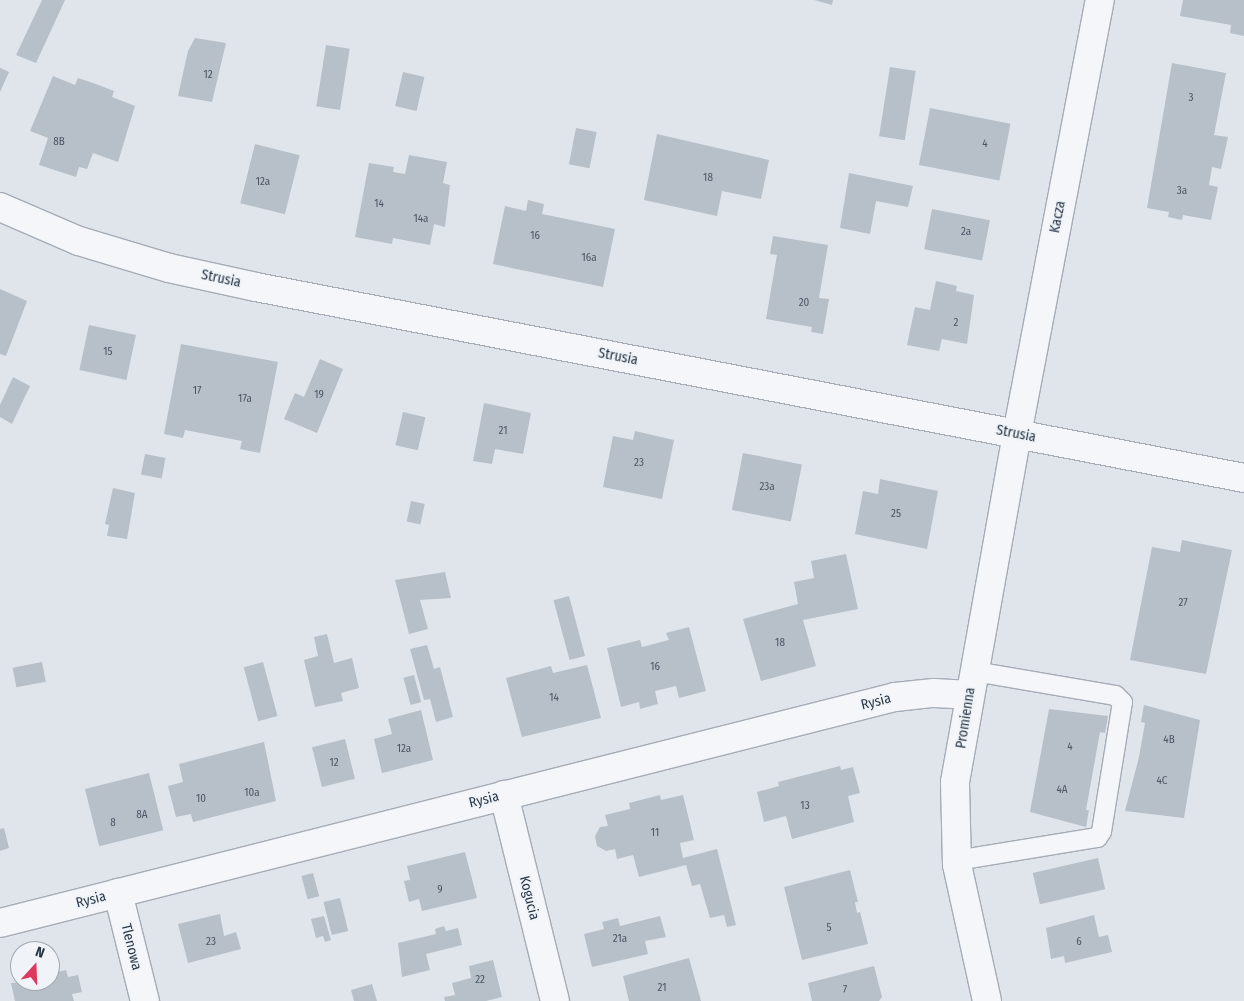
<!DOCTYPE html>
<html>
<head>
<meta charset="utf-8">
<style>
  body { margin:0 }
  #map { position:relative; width:1244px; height:1001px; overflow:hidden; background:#e0e5eb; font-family:"Fira Sans Condensed",sans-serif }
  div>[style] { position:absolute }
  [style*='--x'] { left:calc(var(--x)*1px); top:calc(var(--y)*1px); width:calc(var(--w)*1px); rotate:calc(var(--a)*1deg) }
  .building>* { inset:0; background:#b7bfc9; transform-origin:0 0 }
  .roads { filter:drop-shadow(1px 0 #a5acb6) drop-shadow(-1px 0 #a5acb6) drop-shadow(0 1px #a5acb6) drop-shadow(0 -1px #a5acb6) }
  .service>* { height:19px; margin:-9.5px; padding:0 9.5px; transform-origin:9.5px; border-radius:9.5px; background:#f4f6f9 }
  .minor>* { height:28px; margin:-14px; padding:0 14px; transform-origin:14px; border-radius:14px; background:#f4f6f9 }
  span { translate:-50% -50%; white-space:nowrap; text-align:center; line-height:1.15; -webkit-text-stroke:4px #f0f4f8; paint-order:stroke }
  .number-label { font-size:11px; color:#4b5765 }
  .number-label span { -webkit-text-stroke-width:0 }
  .street-label { font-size:14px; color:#273444 }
  .north { position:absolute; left:10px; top:941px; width:50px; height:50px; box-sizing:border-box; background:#f0f4f8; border:1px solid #a0a7b0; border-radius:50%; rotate:20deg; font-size:14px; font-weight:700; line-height:20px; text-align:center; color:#273444 }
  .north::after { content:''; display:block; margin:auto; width:18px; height:22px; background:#de385c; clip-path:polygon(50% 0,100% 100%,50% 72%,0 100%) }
</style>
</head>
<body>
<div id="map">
  <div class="building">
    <i style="clip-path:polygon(42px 0,65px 0,36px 63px,16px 55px)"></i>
    <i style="clip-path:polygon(814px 0,833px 0,832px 5px)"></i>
    <i style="clip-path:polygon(1183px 0,1244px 0,1244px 36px,1230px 33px,1231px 25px,1180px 16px)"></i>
    <i style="clip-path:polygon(195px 38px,226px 43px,212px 102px,178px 96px,188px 51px)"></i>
    <i style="left:326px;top:45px;width:24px;height:62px;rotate:9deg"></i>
    <i style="clip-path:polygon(1172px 63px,1226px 73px,1214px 135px,1228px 137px,1221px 169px,1212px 167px,1209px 185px,1218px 187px,1211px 220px,1183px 215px,1182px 220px,1168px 217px,1169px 212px,1147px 208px)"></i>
    <i style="left:890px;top:67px;width:26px;height:70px;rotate:9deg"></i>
    <i style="clip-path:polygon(0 68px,9px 72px,0 92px)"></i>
    <i style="left:403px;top:72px;width:22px;height:35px;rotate:13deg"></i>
    <i style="clip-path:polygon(53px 76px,75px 85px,78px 78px,96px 84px,114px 91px,112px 97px,135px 106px,118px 162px,93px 153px,87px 169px,79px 167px,76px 177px,39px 165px,48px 138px,30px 131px)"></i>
    <i style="left:930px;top:108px;width:82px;height:58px;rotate:11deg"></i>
    <i style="left:576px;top:128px;width:21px;height:37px;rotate:11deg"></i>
    <i style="clip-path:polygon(657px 134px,769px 160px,761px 199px,722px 191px,717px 216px,644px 200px)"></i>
    <i style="left:255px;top:144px;width:46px;height:61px;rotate:14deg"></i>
    <i style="clip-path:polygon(409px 155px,447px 162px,443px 183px,450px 185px,445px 227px,434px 224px,430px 245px,393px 238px,392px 244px,355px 237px,369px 163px,394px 167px,393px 172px,405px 174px)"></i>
    <i style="clip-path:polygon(849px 173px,913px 186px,908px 207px,876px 201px,870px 234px,840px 228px)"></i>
    <i style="clip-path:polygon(528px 200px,544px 204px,542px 214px,615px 229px,603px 287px,493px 264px,505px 206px,526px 211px)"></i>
    <i style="left:932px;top:209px;width:59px;height:41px;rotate:11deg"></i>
    <i style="clip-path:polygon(773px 236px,828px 245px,819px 298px,829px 299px,823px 334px,811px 332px,812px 327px,766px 319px,777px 255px,770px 254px)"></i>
    <i style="clip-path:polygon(936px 281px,957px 286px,956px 291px,974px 295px,967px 344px,942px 339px,939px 351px,907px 345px,915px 307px,930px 310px)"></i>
    <i style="clip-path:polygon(0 289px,27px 301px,6px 356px,0 354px)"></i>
    <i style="left:89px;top:325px;width:48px;height:46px;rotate:12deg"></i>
    <i style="clip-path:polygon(181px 344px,278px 362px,260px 453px,240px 449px,242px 441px,185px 430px,183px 438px,164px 434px)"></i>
    <i style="clip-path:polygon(320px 359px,343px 369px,317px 433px,284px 419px,295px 393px,304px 397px)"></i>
    <i style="clip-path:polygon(13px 377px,30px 386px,12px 424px,0 417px,0 405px)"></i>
    <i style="clip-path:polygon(484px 403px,531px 413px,523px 454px,495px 449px,492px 464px,473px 461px)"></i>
    <i style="left:403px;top:412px;width:23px;height:34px;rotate:13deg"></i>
    <i style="clip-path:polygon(635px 431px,674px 440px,662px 499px,603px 487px,613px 436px,633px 440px)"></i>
    <i style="left:743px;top:453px;width:60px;height:58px;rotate:11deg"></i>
    <i style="left:145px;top:454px;width:21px;height:21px;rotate:11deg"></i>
    <i style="clip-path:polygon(880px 479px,938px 491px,927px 549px,855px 534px,863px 491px,878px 494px)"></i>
    <i style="clip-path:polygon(113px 488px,135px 493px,127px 539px,107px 536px,109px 525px,105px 524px)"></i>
    <i style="left:411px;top:501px;width:14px;height:21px;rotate:12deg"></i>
    <i style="clip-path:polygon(1182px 540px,1232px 550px,1206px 674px,1130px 660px,1152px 547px,1180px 552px)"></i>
    <i style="clip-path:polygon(846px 554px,858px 609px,803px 620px,816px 666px,761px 681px,743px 619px,798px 604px,794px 582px,814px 578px,811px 561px)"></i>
    <i style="clip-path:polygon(445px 572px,451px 598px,420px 600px,428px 629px,409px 634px,395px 580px)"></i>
    <i style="left:569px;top:596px;width:62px;height:16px;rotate:75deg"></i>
    <i style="clip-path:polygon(689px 627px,706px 691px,679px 698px,676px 686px,655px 691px,658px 704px,640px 709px,639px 702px,621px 707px,607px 648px,640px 640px,642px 647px,669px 640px,666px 633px)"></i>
    <i style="clip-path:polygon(327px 634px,334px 663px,352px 658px,359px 688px,341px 693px,343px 701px,315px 707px,304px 660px,318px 656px,314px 637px)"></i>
    <i style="clip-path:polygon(427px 645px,434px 669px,440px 667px,453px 717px,436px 722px,430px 699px,424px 700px,410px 649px)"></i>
    <i style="left:42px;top:662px;width:20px;height:30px;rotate:79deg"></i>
    <i style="left:263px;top:662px;width:56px;height:20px;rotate:75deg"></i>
    <i style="clip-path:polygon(587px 665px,601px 718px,522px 737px,506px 678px,551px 666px,553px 673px)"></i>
    <i style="left:414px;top:675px;width:28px;height:11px;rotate:75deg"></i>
    <i style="clip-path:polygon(1144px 705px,1200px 720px,1184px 818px,1125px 811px,1139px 757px,1145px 723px,1141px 722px)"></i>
    <i style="clip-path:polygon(1049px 709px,1108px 716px,1105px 733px,1100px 732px,1086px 810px,1089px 810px,1086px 827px,1030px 812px)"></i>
    <i style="clip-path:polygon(421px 710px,433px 760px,382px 773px,374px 739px,392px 734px,388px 719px)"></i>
    <i style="left:345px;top:739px;width:41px;height:34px;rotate:76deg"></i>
    <i style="clip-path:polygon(264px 742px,276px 801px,193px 822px,191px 814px,176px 817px,168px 786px,183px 782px,179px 764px)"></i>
    <i style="clip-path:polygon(840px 766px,841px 770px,853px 767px,860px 793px,848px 796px,854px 822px,792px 839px,786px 816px,764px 822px,757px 792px,779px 786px,778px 782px)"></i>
    <i style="left:149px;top:773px;width:59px;height:66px;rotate:76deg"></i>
    <i style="clip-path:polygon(660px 795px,661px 800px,683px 795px,694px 840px,680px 843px,683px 858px,717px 849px,736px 925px,727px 927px,724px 915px,710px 918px,700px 884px,692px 886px,686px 865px,639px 877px,633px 855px,617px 859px,615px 849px,606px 851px,597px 846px,595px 836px,600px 827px,608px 826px,605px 815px,630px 809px,629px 803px)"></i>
    <i style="clip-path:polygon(4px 828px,9px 848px,0 851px,0 829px)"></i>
    <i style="clip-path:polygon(465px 852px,477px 898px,422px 911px,419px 899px,409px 902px,404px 881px,410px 880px,407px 866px)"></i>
    <i style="left:1098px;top:858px;width:32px;height:67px;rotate:77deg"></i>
    <i style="clip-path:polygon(850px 870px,858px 902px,855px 902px,857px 913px,860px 912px,868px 944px,802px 960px,784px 887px)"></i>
    <i style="left:313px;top:873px;width:24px;height:12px;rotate:75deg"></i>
    <i style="left:340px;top:898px;width:34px;height:17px;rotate:76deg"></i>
    <i style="clip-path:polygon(220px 914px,224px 936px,236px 932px,241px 949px,188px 963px,178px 924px)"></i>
    <i style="clip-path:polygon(1094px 915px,1099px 937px,1108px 935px,1112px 952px,1065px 963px,1064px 956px,1051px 959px,1046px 928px)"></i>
    <i style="clip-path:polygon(324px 916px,331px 940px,325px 942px,323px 936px,316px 938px,311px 919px)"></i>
    <i style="clip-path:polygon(660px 916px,666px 937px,645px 941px,648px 954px,592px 967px,584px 934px,604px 929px,602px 922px,618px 918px,620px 926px)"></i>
    <i style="clip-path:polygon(444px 926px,446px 931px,458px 928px,462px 945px,426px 954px,430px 970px,402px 977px,398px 943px,436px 934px,435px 929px)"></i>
    <i style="clip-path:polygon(689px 958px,701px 1001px,629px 1001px,623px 976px)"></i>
    <i style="clip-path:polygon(493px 960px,502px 997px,486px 1001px,445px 1001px,444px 997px,455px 995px,452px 983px,471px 978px,469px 966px)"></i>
    <i style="clip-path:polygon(874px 966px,882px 997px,879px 1001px,812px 1001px,808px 983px)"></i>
    <i style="clip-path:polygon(66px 970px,68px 977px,78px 975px,82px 992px,72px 994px,74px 1001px,15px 1001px,11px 983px,50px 981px,50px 974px)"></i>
    <i style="clip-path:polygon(372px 984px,377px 1001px,354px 1001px,351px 990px)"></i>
  </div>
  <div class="roads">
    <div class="service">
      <i style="--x:956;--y:860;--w:143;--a:-9.3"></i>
      <i style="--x:1097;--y:837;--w:7;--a:-56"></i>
      <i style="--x:1101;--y:831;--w:131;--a:-80.8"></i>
      <i style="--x:1122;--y:702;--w:10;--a:-135"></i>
      <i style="--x:1115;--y:695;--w:143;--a:-170.3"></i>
    </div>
    <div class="minor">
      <i style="--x:0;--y:207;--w:86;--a:23.3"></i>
      <i style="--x:79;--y:241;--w:94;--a:16.7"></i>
      <i style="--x:169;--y:268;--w:89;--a:12.3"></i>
      <i style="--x:256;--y:287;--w:1006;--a:10.94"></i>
      <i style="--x:504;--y:795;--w:212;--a:76.1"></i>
      <i style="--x:118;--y:893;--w:111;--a:76"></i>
      <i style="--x:0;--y:923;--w:923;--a:-14.17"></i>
      <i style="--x:895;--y:697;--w:39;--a:-6"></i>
      <i style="--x:934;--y:693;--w:36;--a:3"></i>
      <i style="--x:987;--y:1001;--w:139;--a:-102.4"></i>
      <i style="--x:957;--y:865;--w:83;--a:-91.4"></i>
      <i style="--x:955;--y:782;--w:353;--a:-79.9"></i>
      <i style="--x:1017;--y:434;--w:442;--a:-79.2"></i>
    </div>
  </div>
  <div class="number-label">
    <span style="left:208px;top:75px">12</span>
    <span style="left:1191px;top:98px">3</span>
    <span style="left:59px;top:142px">8B</span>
    <span style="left:985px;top:144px">4</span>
    <span style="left:708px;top:178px">18</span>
    <span style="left:263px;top:182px">12a</span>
    <span style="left:1182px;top:191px">3a</span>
    <span style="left:379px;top:204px">14</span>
    <span style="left:421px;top:219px">14a</span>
    <span style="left:966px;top:232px">2a</span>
    <span style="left:535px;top:236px">16</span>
    <span style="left:589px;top:258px">16a</span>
    <span style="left:804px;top:303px">20</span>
    <span style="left:956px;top:323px">2</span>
    <span style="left:108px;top:352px">15</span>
    <span style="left:197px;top:391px">17</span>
    <span style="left:319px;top:395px">19</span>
    <span style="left:245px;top:399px">17a</span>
    <span style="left:503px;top:431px">21</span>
    <span style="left:639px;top:463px">23</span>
    <span style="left:767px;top:487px">23a</span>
    <span style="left:896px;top:514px">25</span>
    <span style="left:1183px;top:603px">27</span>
    <span style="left:780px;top:643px">18</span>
    <span style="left:655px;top:667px">16</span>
    <span style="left:554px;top:698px">14</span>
    <span style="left:1169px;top:740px">4B</span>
    <span style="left:1070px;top:747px">4</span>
    <span style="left:404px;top:749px">12a</span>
    <span style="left:334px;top:763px">12</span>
    <span style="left:1162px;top:781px">4C</span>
    <span style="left:1062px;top:790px">4A</span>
    <span style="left:252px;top:793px">10a</span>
    <span style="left:201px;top:799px">10</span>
    <span style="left:805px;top:806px">13</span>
    <span style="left:142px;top:815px">8A</span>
    <span style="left:113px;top:823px">8</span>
    <span style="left:655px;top:833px">11</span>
    <span style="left:440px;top:890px">9</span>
    <span style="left:829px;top:928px">5</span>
    <span style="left:620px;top:939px">21a</span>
    <span style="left:211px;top:942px">23</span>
    <span style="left:1079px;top:942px">6</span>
    <span style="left:480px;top:980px">22</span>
    <span style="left:662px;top:988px">21</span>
    <span style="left:845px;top:990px">7</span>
  </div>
  <div class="street-label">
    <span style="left:1058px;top:217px;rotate:-79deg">Kacza</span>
    <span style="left:221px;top:279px;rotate:12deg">Strusia</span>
    <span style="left:618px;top:357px;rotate:11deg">Strusia</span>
    <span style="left:1016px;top:434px;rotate:11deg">Strusia</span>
    <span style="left:876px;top:702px;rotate:-14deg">Rysia</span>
    <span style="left:966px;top:718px;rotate:-81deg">Promienna</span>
    <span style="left:484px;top:800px;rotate:-14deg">Rysia</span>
    <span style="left:529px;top:898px;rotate:76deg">Kogucia</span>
    <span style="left:91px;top:900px;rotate:-14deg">Rysia</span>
    <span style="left:131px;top:947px;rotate:76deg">Tlenowa</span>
  </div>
  <div class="north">N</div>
</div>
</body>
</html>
